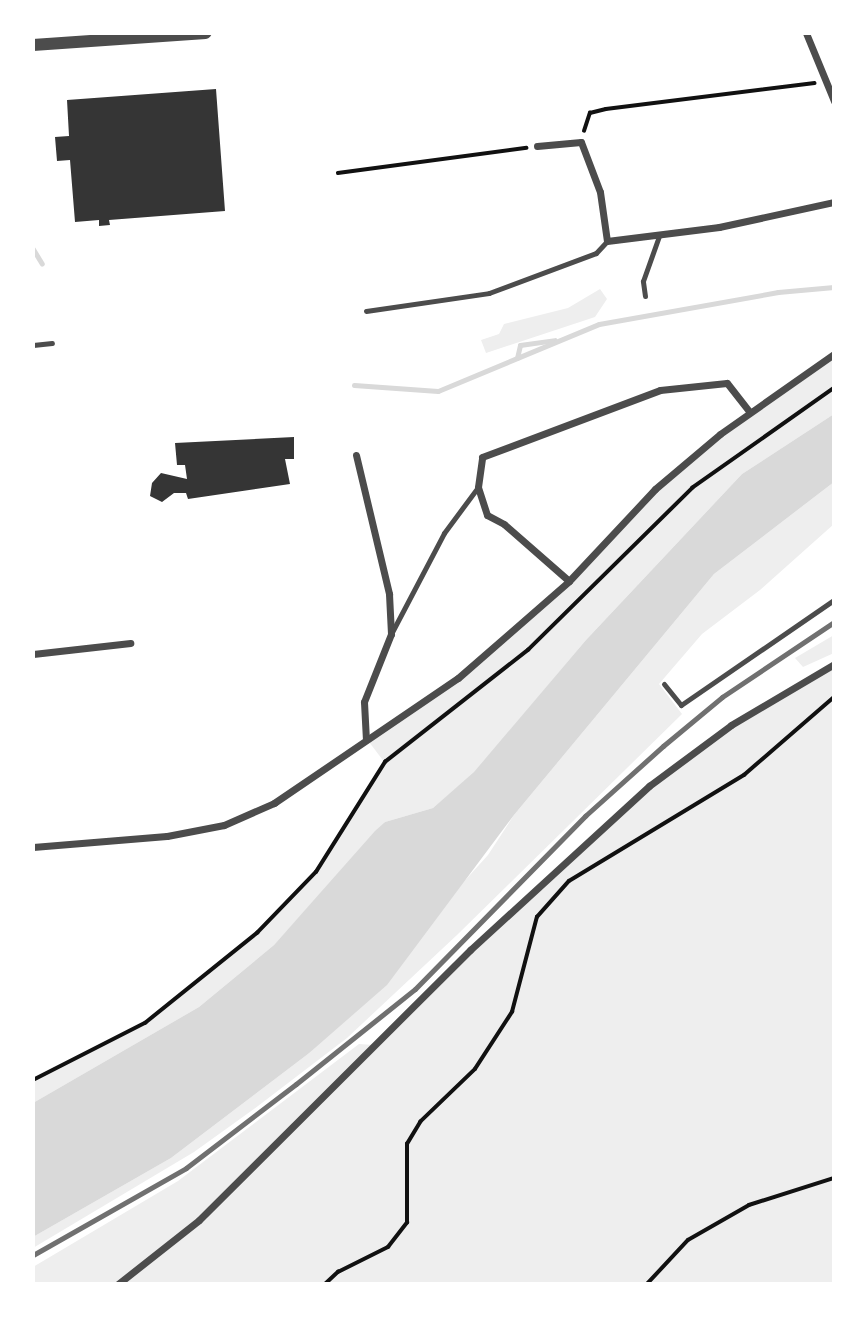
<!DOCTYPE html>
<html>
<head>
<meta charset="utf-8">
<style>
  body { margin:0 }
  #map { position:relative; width:867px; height:1317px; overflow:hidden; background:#fff; font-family:Lora,serif }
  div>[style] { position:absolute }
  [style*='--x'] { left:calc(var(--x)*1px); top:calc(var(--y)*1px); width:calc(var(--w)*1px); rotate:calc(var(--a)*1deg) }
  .green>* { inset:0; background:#eee }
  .water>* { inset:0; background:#d9d9d9 }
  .stream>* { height:5px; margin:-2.5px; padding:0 2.5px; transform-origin:2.5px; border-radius:2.5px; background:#d9d9d9 }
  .building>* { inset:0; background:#353535 }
  .path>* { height:3.5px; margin:-1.75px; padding:0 1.75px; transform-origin:1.75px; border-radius:1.75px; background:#111 }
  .service>* { height:5px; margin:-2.5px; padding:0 2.5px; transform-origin:2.5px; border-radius:2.5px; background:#4c4c4c }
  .minor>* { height:7px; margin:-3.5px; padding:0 3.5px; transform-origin:3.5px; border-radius:3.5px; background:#4c4c4c }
  .tertiary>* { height:12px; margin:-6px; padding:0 6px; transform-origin:6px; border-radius:6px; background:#4c4c4c }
  .rail>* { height:5px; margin:-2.5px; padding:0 2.5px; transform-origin:2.5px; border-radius:2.5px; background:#707070 }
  span { translate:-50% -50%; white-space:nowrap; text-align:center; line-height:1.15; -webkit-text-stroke:7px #fff; paint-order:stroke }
  .frame { position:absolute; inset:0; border:35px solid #fff; pointer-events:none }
</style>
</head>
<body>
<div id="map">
  <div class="green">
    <i style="clip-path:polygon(600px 289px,607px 299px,595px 317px,486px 353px,481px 340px,499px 334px,504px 324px,568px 308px)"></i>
    <i style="clip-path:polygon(834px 354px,834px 414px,742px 474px,586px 640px,474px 773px,433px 808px,385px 822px,274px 945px,199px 1007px,33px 1103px,33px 1080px,145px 1023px,257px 934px,316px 872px,385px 763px,366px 738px,458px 678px,569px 581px,655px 489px,720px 434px)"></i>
    <i style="clip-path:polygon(834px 482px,834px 524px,760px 590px,702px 634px,659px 684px,682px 714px,457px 935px,347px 1038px,258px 1106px,194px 1152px,33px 1248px,33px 1237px,171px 1158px,308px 1054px,488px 855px,514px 815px,714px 574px)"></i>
    <i style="clip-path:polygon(834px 635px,834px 653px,803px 667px,795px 658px)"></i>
    <i style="clip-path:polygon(834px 664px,834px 1284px,33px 1284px,33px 1267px,178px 1181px,359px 1044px,374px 1045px,649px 786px,731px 725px)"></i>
  </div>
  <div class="water">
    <i style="clip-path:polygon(834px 414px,834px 482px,714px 574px,514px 815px,387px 985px,308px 1054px,171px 1158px,33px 1237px,33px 1103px,199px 1007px,274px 945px,375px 831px,385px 822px,433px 808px,474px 772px,586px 640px,742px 474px)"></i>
  </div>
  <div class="stream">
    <i style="--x:33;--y:249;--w:17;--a:59"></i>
    <i style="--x:517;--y:358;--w:13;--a:-77"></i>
    <i style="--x:520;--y:345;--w:35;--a:-8"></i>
    <i style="--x:354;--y:385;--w:84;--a:4.1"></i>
    <i style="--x:438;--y:391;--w:174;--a:-22.6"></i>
    <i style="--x:599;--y:324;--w:182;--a:-10.1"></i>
    <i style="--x:778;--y:292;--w:56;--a:-5.1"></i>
  </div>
  <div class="building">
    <i style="clip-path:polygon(216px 89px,225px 211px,109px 220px,110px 225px,99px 226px,99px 220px,75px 222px,70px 160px,57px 161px,55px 137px,69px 136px,67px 100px)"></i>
    <i style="clip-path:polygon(294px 437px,294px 459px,285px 459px,290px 484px,188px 499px,186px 493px,174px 493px,162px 502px,150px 496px,152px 483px,161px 473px,187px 479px,185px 465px,177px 465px,175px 443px)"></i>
  </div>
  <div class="path">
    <i style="--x:584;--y:131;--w:19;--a:-72"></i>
    <i style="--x:590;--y:113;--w:16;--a:-14"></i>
    <i style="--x:606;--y:109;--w:210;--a:-7.1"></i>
    <i style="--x:338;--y:173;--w:190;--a:-7.6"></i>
    <i style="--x:33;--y:1080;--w:126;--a:-27"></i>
    <i style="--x:145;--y:1023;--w:144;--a:-38.8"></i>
    <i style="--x:257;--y:933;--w:85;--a:-46"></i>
    <i style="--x:316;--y:872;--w:130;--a:-57.9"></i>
    <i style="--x:385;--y:762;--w:182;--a:-38.1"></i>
    <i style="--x:528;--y:650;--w:231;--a:-44.6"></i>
    <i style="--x:692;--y:488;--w:174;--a:-35.2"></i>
    <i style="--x:325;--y:1284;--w:18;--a:-43"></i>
    <i style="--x:338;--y:1272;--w:56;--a:-26.6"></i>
    <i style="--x:388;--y:1247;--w:31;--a:-52"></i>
    <i style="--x:407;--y:1223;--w:79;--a:-90"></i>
    <i style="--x:407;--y:1144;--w:26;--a:-59"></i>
    <i style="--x:420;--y:1122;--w:76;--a:-43.9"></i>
    <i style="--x:475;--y:1069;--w:68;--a:-57"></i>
    <i style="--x:512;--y:1012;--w:98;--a:-75.3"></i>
    <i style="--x:537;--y:917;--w:48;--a:-48.4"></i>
    <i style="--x:569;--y:881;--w:205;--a:-31.2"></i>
    <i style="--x:744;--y:775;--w:119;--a:-40.9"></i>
    <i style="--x:647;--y:1284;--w:60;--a:-47"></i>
    <i style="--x:688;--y:1240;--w:70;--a:-29.8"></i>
    <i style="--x:749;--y:1205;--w:89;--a:-17.6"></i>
  </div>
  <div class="service">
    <i style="--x:645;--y:296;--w:15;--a:-98"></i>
    <i style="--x:643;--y:281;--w:48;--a:-70.4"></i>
    <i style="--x:366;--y:311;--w:124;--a:-8.3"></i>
    <i style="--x:489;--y:293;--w:114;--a:-20.5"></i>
    <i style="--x:596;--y:253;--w:16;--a:-47"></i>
    <i style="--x:33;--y:345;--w:19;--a:-6"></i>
    <i style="--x:391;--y:634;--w:114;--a:-62.3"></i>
    <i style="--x:444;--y:533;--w:57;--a:-53.5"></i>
    <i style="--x:664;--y:684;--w:27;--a:51"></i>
    <i style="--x:681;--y:705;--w:186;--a:-34.5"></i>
  </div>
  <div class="minor">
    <i style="--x:806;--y:33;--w:74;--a:67.6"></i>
    <i style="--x:537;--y:146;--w:44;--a:-5.2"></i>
    <i style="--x:581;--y:142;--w:53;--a:69.2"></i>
    <i style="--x:600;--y:192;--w:49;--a:81.9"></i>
    <i style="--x:607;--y:241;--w:113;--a:-7.1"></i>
    <i style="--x:719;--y:227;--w:118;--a:-12.3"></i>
    <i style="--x:356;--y:455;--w:143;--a:76.6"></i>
    <i style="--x:389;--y:594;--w:40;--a:87.1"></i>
    <i style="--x:391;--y:634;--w:73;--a:111.7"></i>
    <i style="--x:364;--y:702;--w:36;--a:87"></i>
    <i style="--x:569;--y:581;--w:86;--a:-138.8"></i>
    <i style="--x:504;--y:524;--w:19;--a:-152"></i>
    <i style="--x:487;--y:515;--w:29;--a:-108"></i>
    <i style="--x:478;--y:487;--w:30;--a:-82"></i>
    <i style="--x:482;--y:457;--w:190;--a:-20.6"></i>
    <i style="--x:660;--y:390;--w:67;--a:-6"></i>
    <i style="--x:727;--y:383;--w:37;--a:52"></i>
    <i style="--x:33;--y:654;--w:98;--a:-6.5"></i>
    <i style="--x:33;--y:847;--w:134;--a:-4.7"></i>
    <i style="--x:167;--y:836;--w:58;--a:-10.9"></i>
    <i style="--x:224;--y:825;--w:55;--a:-23.7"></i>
    <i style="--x:274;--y:803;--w:222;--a:-34.2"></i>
    <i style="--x:458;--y:678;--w:147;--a:-41.1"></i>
    <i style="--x:569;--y:581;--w:126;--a:-46.9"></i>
    <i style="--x:655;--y:489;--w:85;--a:-40.2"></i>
    <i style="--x:720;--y:434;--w:139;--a:-35.1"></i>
    <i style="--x:118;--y:1284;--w:103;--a:-38.3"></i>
    <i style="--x:199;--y:1220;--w:383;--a:-44.9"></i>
    <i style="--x:470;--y:950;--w:243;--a:-42.5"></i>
    <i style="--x:649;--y:786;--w:102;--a:-36.6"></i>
    <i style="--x:731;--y:725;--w:120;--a:-30.6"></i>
  </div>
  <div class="tertiary">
    <i style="--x:33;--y:45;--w:173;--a:-4"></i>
  </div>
  <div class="rail">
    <i style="--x:33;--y:1255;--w:176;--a:-29.6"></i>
    <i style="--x:186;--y:1168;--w:138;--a:-37.4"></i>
    <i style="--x:296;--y:1084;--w:152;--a:-38.6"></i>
    <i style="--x:415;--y:989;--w:243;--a:-45.5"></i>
    <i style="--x:585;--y:816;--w:105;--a:-41.9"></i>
    <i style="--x:663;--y:746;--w:77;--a:-39.7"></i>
    <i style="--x:722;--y:697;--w:135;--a:-33.8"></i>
  </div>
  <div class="frame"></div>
</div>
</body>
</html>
